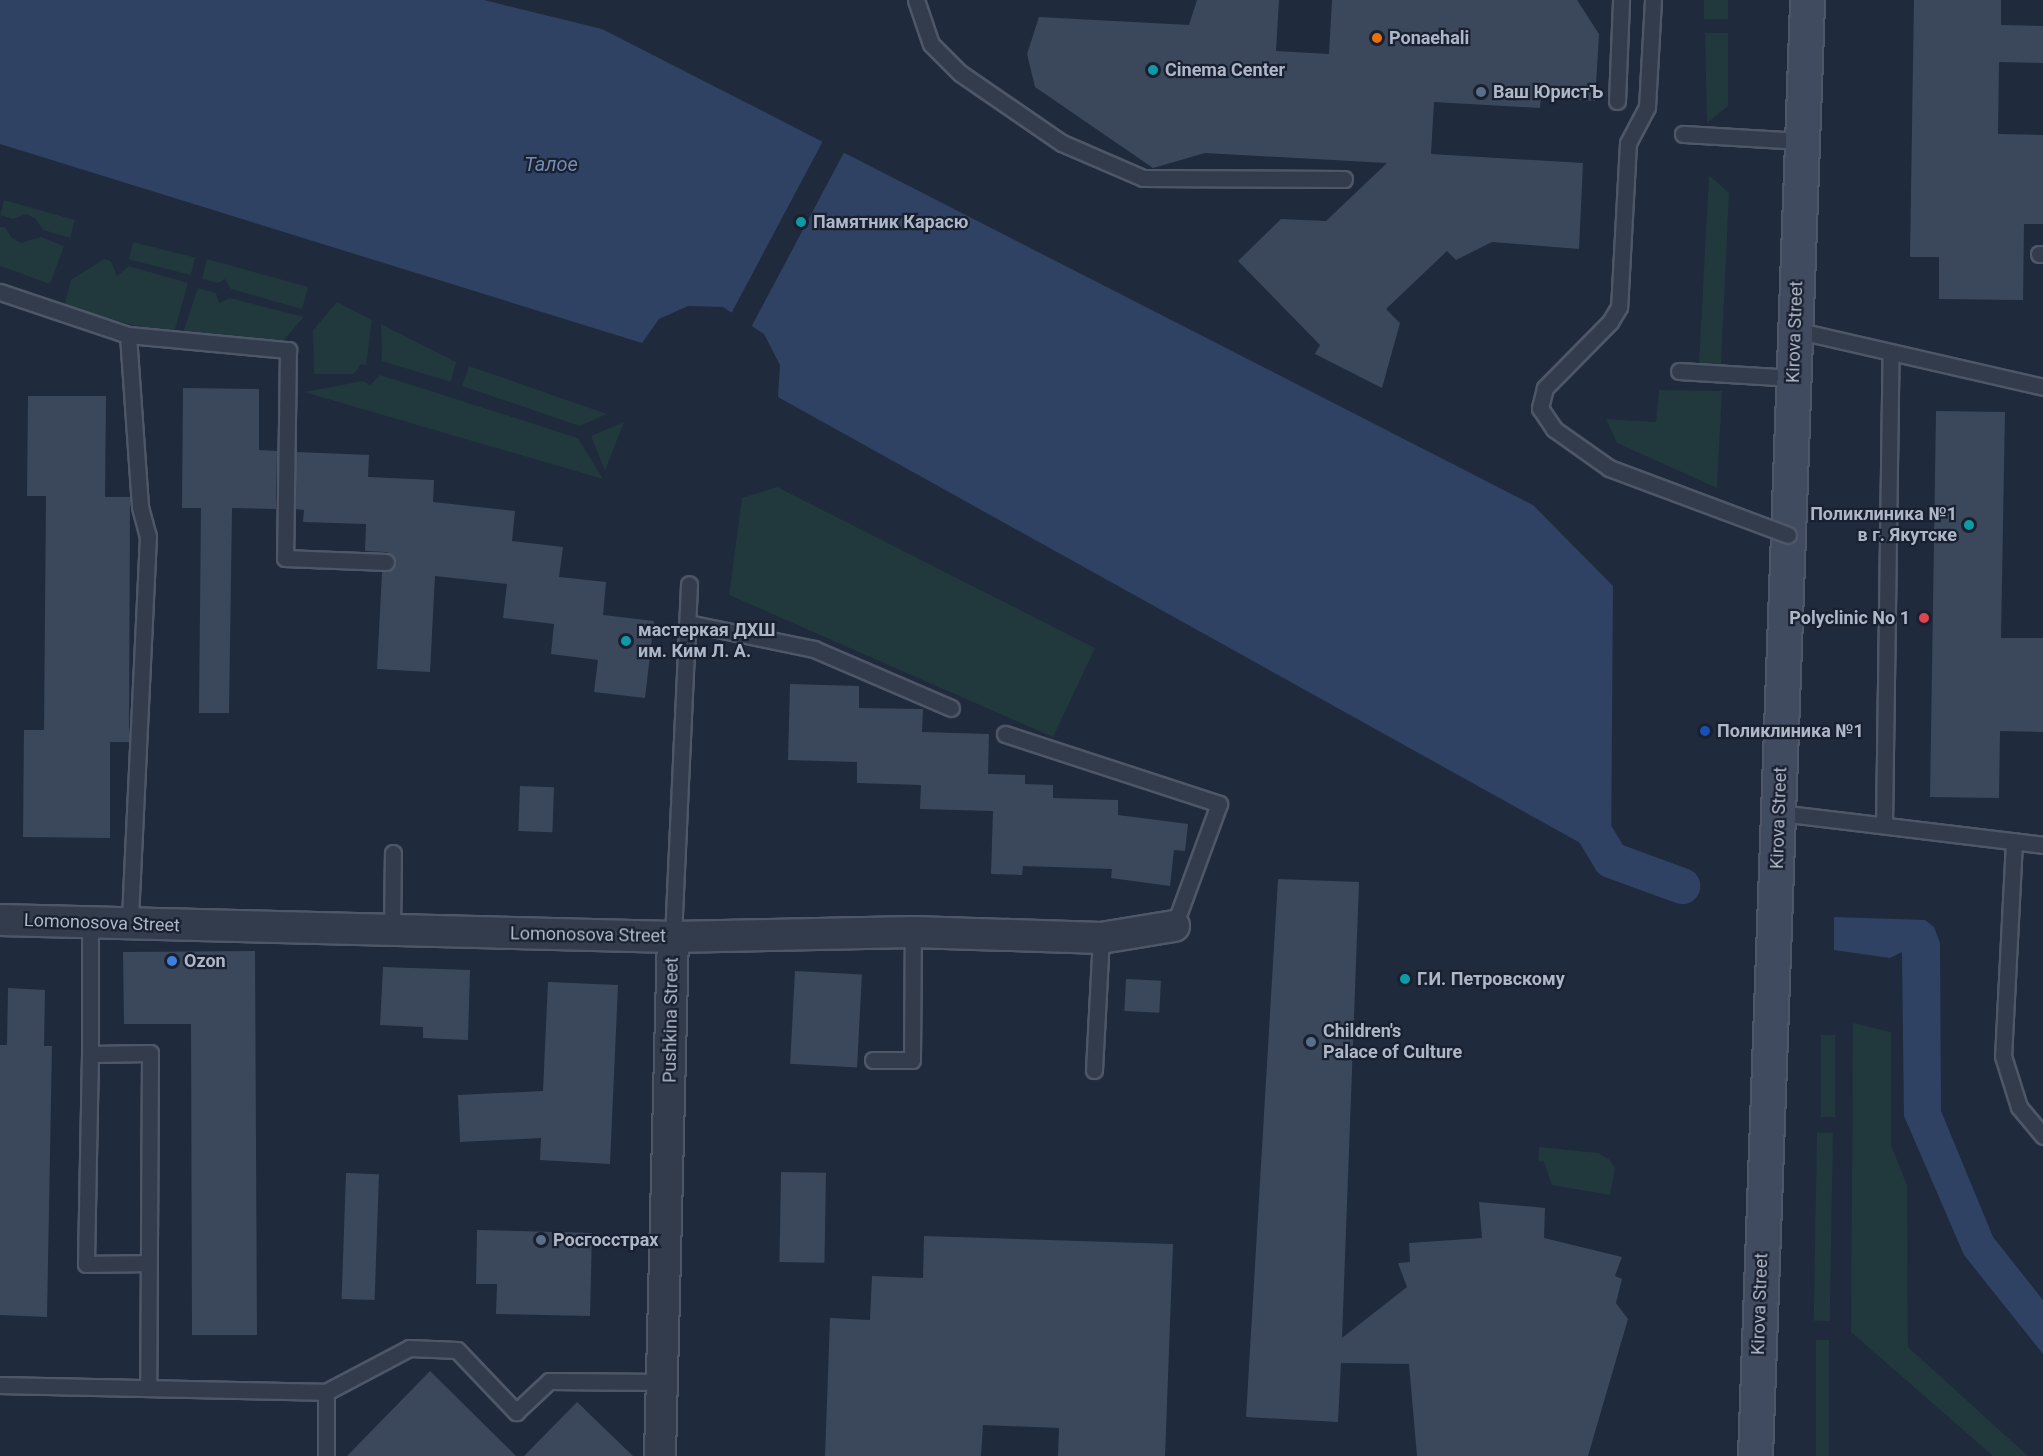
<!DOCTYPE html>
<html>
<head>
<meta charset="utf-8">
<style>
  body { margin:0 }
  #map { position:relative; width:2043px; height:1456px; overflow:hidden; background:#1f2a3c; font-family:Roboto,sans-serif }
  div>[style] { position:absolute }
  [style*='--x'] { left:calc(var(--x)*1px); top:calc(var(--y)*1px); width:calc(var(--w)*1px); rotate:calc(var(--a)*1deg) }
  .green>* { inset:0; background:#21383d; transform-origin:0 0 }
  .water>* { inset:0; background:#304263 }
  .pier>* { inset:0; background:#1f2a3c; transform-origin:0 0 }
  .canal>* { height:36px; margin:-18px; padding:0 18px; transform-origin:18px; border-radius:18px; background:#304263 }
  .building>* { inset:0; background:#3b485c; transform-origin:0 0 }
  .roads { filter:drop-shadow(2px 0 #4e5767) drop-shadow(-2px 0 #4e5767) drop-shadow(0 2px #4e5767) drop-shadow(0 -2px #4e5767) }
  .lane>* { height:15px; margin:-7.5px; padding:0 7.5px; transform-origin:7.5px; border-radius:7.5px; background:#333c4c }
  .street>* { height:30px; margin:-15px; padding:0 15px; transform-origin:15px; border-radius:15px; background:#333c4c }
  .secondary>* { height:33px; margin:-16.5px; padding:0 16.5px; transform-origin:16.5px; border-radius:16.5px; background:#414b60 }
  .bridges { filter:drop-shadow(2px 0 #4e5767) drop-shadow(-2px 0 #4e5767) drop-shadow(0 2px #4e5767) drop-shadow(0 -2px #4e5767) }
  .lane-bridge>* { height:15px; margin:-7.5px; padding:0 7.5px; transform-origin:7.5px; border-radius:7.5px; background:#333c4c }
  .dots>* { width:16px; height:16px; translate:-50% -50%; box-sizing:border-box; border:3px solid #192131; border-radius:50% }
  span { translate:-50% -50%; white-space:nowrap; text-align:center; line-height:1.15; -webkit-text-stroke:4.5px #192131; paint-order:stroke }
  .poi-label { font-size:18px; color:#aeb7c8; font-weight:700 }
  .left { translate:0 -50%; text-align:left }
  .right { translate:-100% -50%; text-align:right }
  .street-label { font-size:18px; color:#aeb7c8 }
  .water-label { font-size:20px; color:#748bb3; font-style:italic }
</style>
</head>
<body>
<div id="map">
  <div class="green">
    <i style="left:1704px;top:0;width:24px;height:19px"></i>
    <i style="clip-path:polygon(1705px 33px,1728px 33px,1728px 106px,1707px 123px)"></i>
    <i style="clip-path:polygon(1709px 175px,1729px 193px,1721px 365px,1699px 363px)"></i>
    <i style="clip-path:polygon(4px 200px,75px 220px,70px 238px,43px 230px,35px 218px,26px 214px,13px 219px,0 215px)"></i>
    <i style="clip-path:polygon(0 227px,5px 227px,12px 238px,21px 243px,41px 237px,64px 246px,50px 284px,0 266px)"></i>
    <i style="left:133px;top:242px;width:64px;height:18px;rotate:14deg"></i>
    <i style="clip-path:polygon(104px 259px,111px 261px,117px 276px,129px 266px,188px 283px,173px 336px,64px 306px,71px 280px)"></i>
    <i style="clip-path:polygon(207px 259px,308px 287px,302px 309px,231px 289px,225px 279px,218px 283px,202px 279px)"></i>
    <i style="clip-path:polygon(198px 288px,216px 293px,219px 303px,230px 298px,304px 317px,279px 345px,181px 338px)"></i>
    <i style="clip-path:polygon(337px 302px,372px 320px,366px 365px,361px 364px,354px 374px,314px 374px,313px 330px)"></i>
    <i style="clip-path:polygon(381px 324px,456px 362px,451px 382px,382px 361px)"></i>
    <i style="clip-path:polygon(469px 366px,607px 414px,580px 426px,462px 386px)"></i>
    <i style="clip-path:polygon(380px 375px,578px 438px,603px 479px,304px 392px,363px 381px,370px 385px)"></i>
    <i style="clip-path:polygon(1659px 390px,1722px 391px,1717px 488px,1617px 443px,1606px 419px,1656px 422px)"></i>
    <i style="clip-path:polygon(624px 422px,605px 471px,591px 436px)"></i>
    <i style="clip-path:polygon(777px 487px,1095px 648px,1053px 737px,729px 595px,742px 498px)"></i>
    <i style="clip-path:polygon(1853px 1023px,1891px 1032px,1891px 1145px,1907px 1185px,1908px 1347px,2028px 1456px,1993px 1456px,1851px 1332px)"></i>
    <i style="left:1821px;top:1035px;width:14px;height:82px"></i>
    <i style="left:1833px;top:1133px;width:188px;height:16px;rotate:91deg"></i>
    <i style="clip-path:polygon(1539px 1147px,1598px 1153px,1609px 1159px,1615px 1168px,1610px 1195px,1552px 1185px,1544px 1162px,1538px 1161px)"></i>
    <i style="left:1816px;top:1340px;width:13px;height:116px"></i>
  </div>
  <div class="water">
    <i style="clip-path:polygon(0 0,484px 0,602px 29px,1533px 505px,1613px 586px,1611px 860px,778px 397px,780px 365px,764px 334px,723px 307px,688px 306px,659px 319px,642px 343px,0 144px)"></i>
    <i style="clip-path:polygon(1834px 917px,1925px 920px,1934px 927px,1940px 943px,1941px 1111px,1993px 1237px,2043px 1300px,2043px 1354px,1964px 1255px,1904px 1116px,1902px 952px,1890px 958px,1834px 950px)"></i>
  </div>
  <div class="pier">
    <i style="left:824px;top:139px;width:24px;height:203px;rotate:28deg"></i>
  </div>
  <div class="canal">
    <i style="--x:1585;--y:817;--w:50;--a:58.8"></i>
    <i style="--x:1611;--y:860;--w:76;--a:20.1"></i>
  </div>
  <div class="building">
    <i style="clip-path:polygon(1197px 0,1279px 0,1276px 51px,1329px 54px,1332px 0,1577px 0,1599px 34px,1595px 101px,1541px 97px,1540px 108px,1434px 102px,1431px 154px,1583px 163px,1579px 249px,1492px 242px,1456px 260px,1447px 251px,1386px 309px,1400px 323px,1382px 388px,1315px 354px,1320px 345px,1238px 261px,1281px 219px,1326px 221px,1387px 163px,1205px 153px,1153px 168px,1035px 87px,1027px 54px,1039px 17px,1189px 25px)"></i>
    <i style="clip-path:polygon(1914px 0,2001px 0,2001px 25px,2043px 26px,2043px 63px,1999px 62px,1998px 134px,2043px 135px,2043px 224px,2024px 224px,2023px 300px,1939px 299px,1939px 257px,1910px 257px)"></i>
    <i style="clip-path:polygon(183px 388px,259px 389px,259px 450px,277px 451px,276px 509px,232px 508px,229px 713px,199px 713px,201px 508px,182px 508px)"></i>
    <i style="clip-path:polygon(28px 396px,106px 396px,105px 497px,130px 497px,129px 742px,110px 742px,110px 838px,23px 837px,24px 730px,44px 730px,46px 496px,27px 496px)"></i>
    <i style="clip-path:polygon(1936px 411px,2005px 412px,2001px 638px,2043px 638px,2043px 732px,2000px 731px,1999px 798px,1930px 797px)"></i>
    <i style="clip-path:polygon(296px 452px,369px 455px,368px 477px,434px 480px,433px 502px,515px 511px,512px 541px,563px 547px,559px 577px,606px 582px,603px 615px,654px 621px,645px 698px,594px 692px,598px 660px,551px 654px,554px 624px,503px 618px,507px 584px,435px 576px,430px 672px,377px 669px,382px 572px,394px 568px,395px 558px,387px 552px,365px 551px,366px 524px,303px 522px,304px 510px,295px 509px)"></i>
    <i style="clip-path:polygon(790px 684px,859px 686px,859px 708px,923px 709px,922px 732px,989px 734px,988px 774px,1025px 775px,1025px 784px,1053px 785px,1053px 798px,1118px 800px,1118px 815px,1188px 824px,1185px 851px,1174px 850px,1170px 886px,1111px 878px,1112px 869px,1023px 866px,1022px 875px,991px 874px,993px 811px,920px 809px,921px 785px,857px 783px,857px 762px,788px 760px)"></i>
    <i style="left:520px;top:786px;width:34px;height:45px;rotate:2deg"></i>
    <i style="clip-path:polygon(1278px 879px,1359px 882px,1342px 1338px,1407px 1287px,1398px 1263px,1410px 1262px,1409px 1243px,1482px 1238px,1479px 1202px,1545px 1208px,1544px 1238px,1622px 1257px,1615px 1276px,1622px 1279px,1616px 1303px,1628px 1319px,1588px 1456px,1417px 1456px,1409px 1364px,1341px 1363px,1338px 1422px,1246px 1417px)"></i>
    <i style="clip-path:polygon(255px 951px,257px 1335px,192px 1335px,191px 1024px,124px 1024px,123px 952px)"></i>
    <i style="clip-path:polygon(383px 967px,470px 970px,468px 1040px,423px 1038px,423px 1027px,380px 1025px)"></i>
    <i style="left:795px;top:971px;width:67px;height:93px;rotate:3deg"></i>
    <i style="left:1126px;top:979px;width:35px;height:32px;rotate:3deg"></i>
    <i style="clip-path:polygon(548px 982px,618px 985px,610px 1164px,540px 1160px,541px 1138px,460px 1142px,458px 1095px,543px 1091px)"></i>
    <i style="clip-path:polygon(8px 988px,45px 990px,44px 1046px,52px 1046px,47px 1317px,0 1315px,0 1045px,7px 1045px)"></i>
    <i style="left:781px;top:1172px;width:45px;height:90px;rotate:1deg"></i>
    <i style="left:346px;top:1173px;width:33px;height:126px;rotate:2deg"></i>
    <i style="clip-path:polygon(477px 1230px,592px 1233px,590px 1316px,496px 1314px,497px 1284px,476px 1284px)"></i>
    <i style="clip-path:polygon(924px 1236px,1173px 1244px,1165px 1456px,1058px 1456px,1059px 1428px,983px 1425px,981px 1456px,825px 1456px,830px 1318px,870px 1320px,872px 1276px,923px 1278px)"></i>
    <i style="clip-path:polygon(430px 1371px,516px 1456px,347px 1456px)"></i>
    <i style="clip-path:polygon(577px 1402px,633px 1456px,524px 1456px)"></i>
  </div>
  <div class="roads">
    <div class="lane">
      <i style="--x:916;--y:0;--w:46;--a:71.2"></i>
      <i style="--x:931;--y:44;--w:41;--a:45"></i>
      <i style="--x:960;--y:73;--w:124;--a:34.5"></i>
      <i style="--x:1062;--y:143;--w:88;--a:23.4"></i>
      <i style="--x:1143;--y:178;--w:201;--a:0.3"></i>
      <i style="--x:1617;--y:101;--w:101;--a:-87.7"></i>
      <i style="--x:1683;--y:134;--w:119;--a:3.4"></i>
      <i style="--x:2039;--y:254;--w:4;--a:0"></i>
      <i style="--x:0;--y:292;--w:135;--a:18.6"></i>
      <i style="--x:128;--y:335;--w:172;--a:86"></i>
      <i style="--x:140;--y:507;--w:30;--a:75"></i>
      <i style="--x:148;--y:536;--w:388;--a:92.7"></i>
      <i style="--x:1795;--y:330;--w:254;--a:12.9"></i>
      <i style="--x:128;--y:335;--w:161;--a:5.4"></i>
      <i style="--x:288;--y:350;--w:208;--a:90.8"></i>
      <i style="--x:285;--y:558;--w:101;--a:2.3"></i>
      <i style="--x:1679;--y:371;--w:115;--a:3.5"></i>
      <i style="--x:688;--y:623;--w:129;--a:11.7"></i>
      <i style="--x:814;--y:649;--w:149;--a:23.3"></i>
      <i style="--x:1005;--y:734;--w:225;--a:18.1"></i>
      <i style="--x:1219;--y:804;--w:130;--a:110.2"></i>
      <i style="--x:1780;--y:813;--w:265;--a:6.9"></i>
      <i style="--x:1884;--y:825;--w:473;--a:-89.2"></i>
      <i style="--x:2014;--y:841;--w:215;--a:92.9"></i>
      <i style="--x:2003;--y:1056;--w:53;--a:72.6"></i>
      <i style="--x:2019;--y:1107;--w:38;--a:50"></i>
      <i style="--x:90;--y:924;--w:130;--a:90"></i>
      <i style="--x:90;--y:1054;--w:60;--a:-1"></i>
      <i style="--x:150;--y:1053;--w:334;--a:90.3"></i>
      <i style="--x:392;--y:930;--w:77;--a:-89.3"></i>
      <i style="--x:673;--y:937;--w:353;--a:-87.4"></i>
      <i style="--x:90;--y:1054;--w:210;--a:91.1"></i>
      <i style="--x:86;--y:1264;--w:63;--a:-0.9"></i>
      <i style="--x:873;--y:1060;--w:39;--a:0"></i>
      <i style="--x:912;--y:1060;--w:128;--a:-89.6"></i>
      <i style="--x:1094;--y:1070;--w:132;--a:-87"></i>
      <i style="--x:0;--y:1385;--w:326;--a:1.2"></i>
      <i style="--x:326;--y:1392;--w:94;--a:-27.9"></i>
      <i style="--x:409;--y:1348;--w:48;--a:2.4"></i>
      <i style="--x:457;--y:1350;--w:86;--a:46.4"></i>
      <i style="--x:516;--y:1412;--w:45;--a:-43.2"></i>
      <i style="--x:549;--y:1381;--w:113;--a:0.5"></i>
      <i style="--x:326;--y:1456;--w:64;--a:-90"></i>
    </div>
    <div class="street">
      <i style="--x:0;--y:920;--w:673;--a:1.45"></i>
      <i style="--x:673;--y:937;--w:240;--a:-1.2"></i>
      <i style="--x:913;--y:932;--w:188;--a:1.8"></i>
      <i style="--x:1101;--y:938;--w:74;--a:-9.3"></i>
      <i style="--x:660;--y:1456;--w:519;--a:-88.57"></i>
    </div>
    <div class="secondary">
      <i style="--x:1755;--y:1456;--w:1457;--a:-87.95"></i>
    </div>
  </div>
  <div class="bridges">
    <div class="lane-bridge">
      <i style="--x:1653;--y:0;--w:107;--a:93.2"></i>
      <i style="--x:1647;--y:107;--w:41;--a:117.8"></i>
      <i style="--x:1628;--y:143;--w:164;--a:93.1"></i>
      <i style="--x:1619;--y:307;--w:17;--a:121"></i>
      <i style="--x:1610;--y:322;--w:93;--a:134.6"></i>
      <i style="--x:1545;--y:388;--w:21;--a:104"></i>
      <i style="--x:1540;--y:408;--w:25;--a:56"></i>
      <i style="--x:1554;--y:429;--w:67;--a:35.3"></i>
      <i style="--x:1609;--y:468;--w:191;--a:20.5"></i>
    </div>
  </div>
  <div class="dots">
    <i style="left:1377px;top:38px;background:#e8710a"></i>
    <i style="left:1153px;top:70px;background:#0f9aa8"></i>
    <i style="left:1481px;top:92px;background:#5c6f8a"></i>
    <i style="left:801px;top:222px;background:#0f9aa8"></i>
    <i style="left:1969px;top:525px;background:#0f9aa8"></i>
    <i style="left:1924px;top:618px;background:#e0444e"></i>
    <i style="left:626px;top:641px;background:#0f9aa8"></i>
    <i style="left:1705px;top:731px;background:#1a4fb4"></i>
    <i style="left:172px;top:961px;background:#3f7fe0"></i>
    <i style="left:1405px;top:979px;background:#0f9aa8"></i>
    <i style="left:1311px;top:1042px;background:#5c6f8a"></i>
    <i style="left:541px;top:1240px;background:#5c6f8a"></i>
  </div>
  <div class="poi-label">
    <span class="left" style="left:1389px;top:38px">Ponaehali</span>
    <span class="left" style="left:1165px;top:70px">Cinema Center</span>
    <span class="left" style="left:1493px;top:92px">Ваш ЮристЪ</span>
    <span class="left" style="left:813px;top:222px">Памятник Карасю</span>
    <span class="right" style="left:1957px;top:525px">Поликлиника №1<br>в г. Якутске</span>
    <span class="right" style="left:1910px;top:618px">Polyclinic No 1</span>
    <span class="left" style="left:638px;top:641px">мастеркая ДХШ<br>им. Ким Л. А.</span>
    <span class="left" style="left:1717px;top:731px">Поликлиника №1</span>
    <span class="left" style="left:184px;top:961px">Ozon</span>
    <span class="left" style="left:1417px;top:979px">Г.И. Петровскому</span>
    <span class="left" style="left:1323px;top:1042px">Children's<br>Palace of Culture</span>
    <span class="left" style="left:553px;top:1240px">Росгосстрах</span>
  </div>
  <div class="street-label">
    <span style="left:1795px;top:332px;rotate:-88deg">Kirova Street</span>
    <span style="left:1779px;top:818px;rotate:-88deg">Kirova Street</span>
    <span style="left:102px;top:923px;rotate:2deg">Lomonosova Street</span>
    <span style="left:588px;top:935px;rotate:1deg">Lomonosova Street</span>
    <span style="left:671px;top:1020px;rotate:-89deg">Pushkina Street</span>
    <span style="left:1760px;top:1304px;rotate:-88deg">Kirova Street</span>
  </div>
  <div class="water-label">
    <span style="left:551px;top:164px">Талое</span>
  </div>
</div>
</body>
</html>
